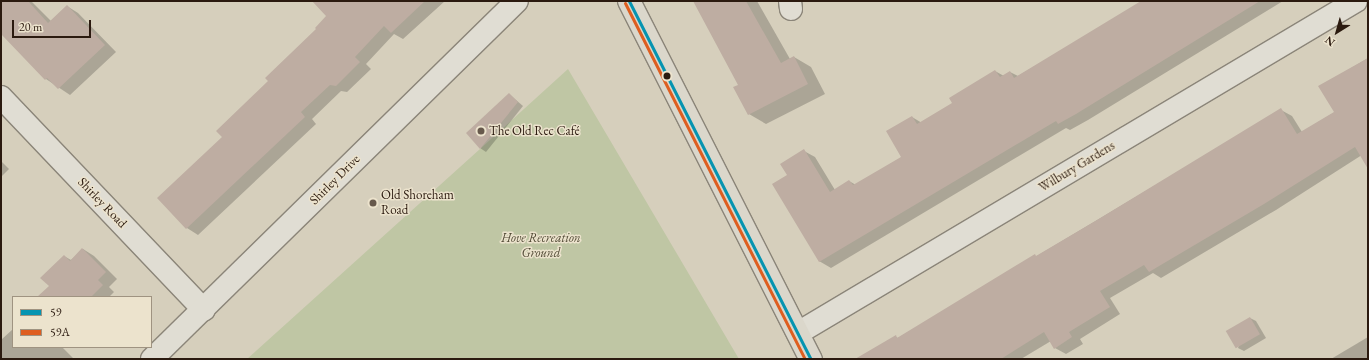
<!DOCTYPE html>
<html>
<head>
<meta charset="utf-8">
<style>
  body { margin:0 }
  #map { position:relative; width:1369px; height:360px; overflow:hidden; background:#d6cfbc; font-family:"EB Garamond",serif }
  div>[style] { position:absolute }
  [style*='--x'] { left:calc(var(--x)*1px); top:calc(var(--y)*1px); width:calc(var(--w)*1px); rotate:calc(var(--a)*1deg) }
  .green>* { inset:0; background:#bfc6a4 }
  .shadow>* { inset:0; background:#0003 }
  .building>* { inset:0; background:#beada2; transform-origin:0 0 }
  .roads { filter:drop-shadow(1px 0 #8b8579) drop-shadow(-1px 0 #8b8579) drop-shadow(0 1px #8b8579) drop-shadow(0 -1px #8b8579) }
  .minor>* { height:22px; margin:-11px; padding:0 11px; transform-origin:11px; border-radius:11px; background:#e0ddd3 }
  .major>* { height:22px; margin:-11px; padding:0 11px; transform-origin:11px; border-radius:11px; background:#dbd7cb }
  .bus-1>* { height:3px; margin:-1.5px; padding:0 1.5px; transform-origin:1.5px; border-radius:1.5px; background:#0694b1 }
  .bus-2>* { height:3px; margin:-1.5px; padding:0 1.5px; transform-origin:1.5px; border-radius:1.5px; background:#de5e20 }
  .dots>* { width:11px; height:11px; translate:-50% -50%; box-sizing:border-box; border:2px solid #ece3cd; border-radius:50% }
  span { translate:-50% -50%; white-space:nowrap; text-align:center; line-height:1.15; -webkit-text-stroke:3px #ece3cd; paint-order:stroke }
  .poi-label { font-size:13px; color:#2b1a0f }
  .left { translate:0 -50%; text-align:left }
  .street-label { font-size:13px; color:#2b1a0f }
  .park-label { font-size:13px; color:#524b36; font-style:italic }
  .frame { position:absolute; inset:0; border:2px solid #2b1a0f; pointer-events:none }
  .legend { position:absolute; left:12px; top:296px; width:140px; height:52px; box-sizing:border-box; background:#ece3cd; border:1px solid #9f9381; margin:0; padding:5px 7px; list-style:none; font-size:12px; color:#2b1a0f }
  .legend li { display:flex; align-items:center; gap:8px; height:20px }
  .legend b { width:20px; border:1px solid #9f9381 }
  .north { position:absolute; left:1317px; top:12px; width:40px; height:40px; -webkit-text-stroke:3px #ece3cd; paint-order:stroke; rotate:217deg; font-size:11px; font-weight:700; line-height:16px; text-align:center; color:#2b1a0f }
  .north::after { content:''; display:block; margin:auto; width:14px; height:18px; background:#2b1a0f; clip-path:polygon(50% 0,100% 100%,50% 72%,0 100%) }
  .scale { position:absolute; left:12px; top:20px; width:79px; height:18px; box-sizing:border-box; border:2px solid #2b1a0f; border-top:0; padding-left:5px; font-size:12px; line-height:14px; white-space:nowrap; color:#2b1a0f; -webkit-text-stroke:3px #ece3cd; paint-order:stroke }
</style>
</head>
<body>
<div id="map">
  <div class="green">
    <i style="clip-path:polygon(568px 69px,739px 359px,247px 359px,480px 149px)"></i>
  </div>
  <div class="shadow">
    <i style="clip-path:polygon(1px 1px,31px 1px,51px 21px,67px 6px,78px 13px,116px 52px,70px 95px,46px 79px,1px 33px)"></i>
    <i style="clip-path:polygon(322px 1px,445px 1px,403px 39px,394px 34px,366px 64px,371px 69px,347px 92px,341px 91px,312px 119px,316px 124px,198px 235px,187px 228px,159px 198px,224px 137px,318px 29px,328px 16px)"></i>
    <i style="clip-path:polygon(695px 1px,757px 1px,790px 59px,794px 57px,811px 67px,825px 94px,766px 124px,749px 114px,739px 85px)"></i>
    <i style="clip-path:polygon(1147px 1px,1283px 1px,1088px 120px,1070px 130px,1066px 128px,831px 268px,819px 261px,788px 176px,804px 151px,815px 157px,835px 190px,849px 181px,856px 185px,902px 157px,912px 117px,922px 123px,954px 104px,995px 71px,1004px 76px,1010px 72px,1018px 76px)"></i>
    <i style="clip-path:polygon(1368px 58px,1368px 155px,1365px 153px,1276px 210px,1161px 278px,1153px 273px,1110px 298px,1120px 314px,1080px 339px,1083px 344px,1066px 354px,1055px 348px,1051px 341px,1021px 359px,864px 359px,896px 337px,898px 338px,1037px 256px,1281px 110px,1292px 116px,1302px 132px,1335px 112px,1320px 87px)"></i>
    <i style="clip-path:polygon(509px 94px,523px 106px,486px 152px,480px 148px)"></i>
    <i style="clip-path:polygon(1px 161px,9px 169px,1px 177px)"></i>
    <i style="clip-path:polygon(83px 249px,94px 256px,117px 279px,109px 287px,114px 292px,109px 297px,40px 297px,50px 286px,64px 256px,71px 260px)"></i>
    <i style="clip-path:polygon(1250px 318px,1256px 321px,1266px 338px,1244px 351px,1238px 348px)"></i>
    <i style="clip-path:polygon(13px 329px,13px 347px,62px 347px,73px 358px,1px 359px,1px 340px)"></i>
    <i style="clip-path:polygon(1368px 337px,1368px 359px,1331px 359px)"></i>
  </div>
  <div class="building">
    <i style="clip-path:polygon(1px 1px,28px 1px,48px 23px,67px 5px,105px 45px,58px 89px,47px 78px,45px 80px,1px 34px)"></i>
    <i style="clip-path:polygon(312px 1px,425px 1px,391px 33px,384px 26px,355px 57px,360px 62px,336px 86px,330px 85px,301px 112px,305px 117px,186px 229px,157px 198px,222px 137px,216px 131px,268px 81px,265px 78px,316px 29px,315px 28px,326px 16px)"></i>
    <i style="clip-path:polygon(693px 1px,746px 1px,781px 63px,794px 56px,808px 84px,748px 115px,733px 87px,738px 85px)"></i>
    <i style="clip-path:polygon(1141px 1px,1260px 1px,1076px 114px,1058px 124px,1056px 121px,819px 262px,772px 184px,787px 175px,780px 164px,804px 149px,830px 192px,849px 180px,853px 185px,901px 157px,886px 131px,912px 116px,917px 124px,952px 103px,949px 98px,995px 70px,1000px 77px,1010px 71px,1014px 78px)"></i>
    <i style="clip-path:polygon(1368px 58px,1368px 169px,1355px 147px,1264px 204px,1149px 272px,1144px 265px,1100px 291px,1110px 307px,1069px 332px,1072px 337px,1054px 349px,1044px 332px,1001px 359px,855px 359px,896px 335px,897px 338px,1035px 254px,1036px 256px,1097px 220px,1281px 108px,1297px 134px,1334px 112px,1318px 86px)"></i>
    <i style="clip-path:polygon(509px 93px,518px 102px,480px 149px,466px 133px)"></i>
    <i style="clip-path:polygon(82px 248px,106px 272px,98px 280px,103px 285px,91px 297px,37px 297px,49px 286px,40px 278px,64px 255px,70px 261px)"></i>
    <i style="left:1250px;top:317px;width:20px;height:28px;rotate:60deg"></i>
  </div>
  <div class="roads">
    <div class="minor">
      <i style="--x:790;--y:1;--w:8;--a:83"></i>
      <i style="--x:1;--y:97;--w:294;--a:46.4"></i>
      <i style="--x:798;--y:333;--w:649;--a:-30.75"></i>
      <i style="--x:152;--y:359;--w:511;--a:-44.45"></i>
    </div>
    <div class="major">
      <i style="--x:629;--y:1;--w:402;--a:63.1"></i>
    </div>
  </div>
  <div class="bus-1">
    <i style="--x:629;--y:1;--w:402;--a:63.1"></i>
  </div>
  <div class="bus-2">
    <i style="--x:625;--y:3;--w:399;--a:63.2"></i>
  </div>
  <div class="dots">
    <i style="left:667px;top:76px;background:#2b1a0f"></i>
    <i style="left:481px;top:131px;background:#67594c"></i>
    <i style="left:373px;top:203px;background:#67594c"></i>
  </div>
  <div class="poi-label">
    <span class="left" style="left:489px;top:131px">The Old Rec Café</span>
    <span class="left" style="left:381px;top:203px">Old Shoreham<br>Road</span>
  </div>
  <div class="street-label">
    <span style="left:1077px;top:167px;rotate:-31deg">Wilbury Gardens</span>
    <span style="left:335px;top:180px;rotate:-45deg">Shirley Drive</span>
    <span style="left:102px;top:203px;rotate:46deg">Shirley Road</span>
  </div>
  <div class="park-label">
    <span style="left:541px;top:246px">Hove Recreation<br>Ground</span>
  </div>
  <div class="frame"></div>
  <ul class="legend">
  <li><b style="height:5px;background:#0694b1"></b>59</li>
  <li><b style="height:5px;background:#de5e20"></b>59A</li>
  </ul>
  <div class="north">N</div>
  <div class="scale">20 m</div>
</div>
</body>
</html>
